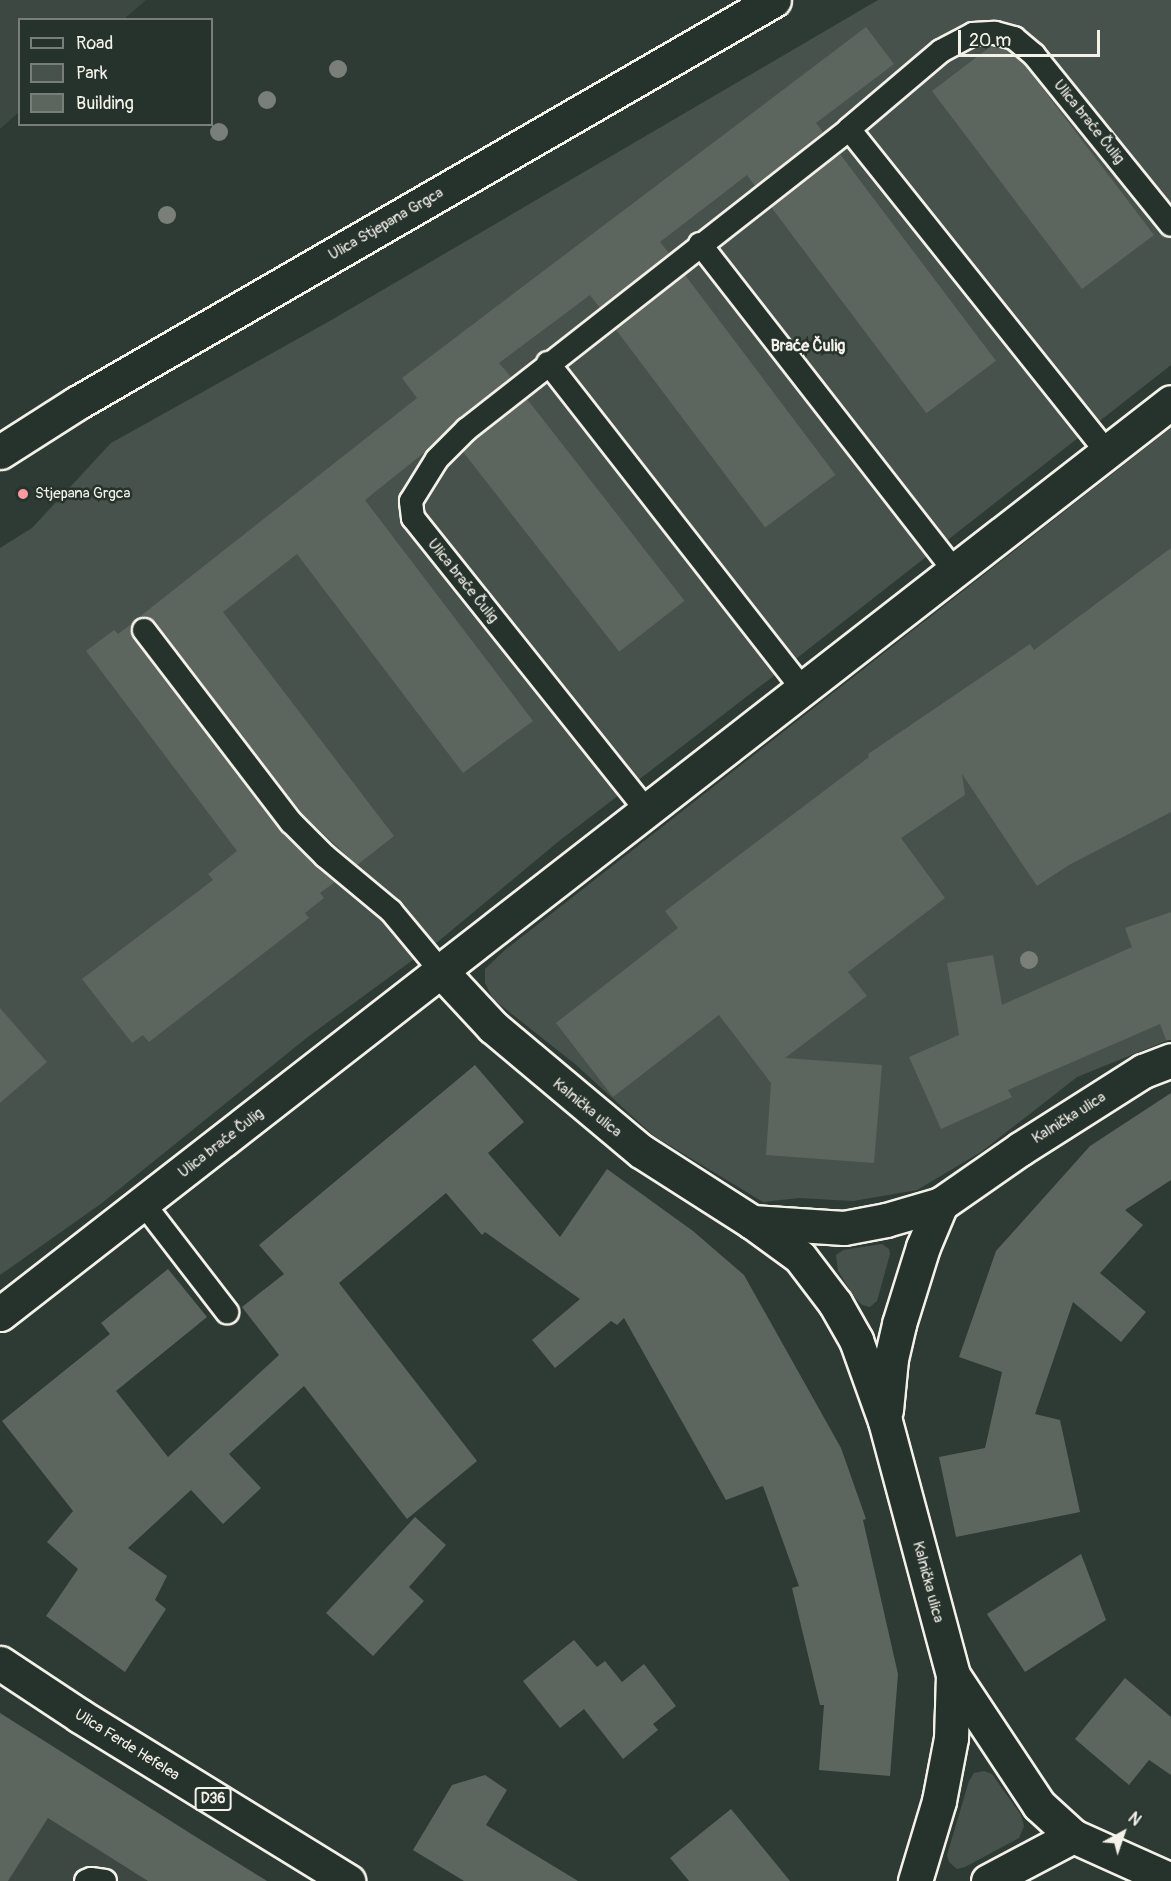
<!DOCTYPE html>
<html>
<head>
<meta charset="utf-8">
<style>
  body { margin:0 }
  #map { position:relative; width:1171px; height:1881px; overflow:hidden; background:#2e3b34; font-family:Pangolin,sans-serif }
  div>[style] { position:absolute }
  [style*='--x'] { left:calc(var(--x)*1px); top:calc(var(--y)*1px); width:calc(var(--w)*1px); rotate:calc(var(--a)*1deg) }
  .built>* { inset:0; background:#3c4841 }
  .green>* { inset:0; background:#48524c }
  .building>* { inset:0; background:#5c655e; transform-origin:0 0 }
  .roads { filter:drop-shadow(2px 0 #f4f1e8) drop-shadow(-2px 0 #f4f1e8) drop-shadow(0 2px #f4f1e8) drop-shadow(0 -2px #f4f1e8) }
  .lane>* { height:22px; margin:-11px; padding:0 11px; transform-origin:11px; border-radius:11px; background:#26332d }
  .street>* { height:33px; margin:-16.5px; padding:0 16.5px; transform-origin:16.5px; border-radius:16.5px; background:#26332d }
  .primary>* { height:33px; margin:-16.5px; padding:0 16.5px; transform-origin:16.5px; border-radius:16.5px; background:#26332d }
  .trees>* { width:18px; height:18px; margin:-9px; border-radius:50%; background:#7a8079 }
  .dots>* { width:16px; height:16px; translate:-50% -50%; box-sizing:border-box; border:3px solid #26332d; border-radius:50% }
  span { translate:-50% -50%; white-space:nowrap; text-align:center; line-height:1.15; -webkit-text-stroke:5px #26332d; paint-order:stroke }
  .shield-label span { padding:2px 4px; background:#26332d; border:2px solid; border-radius:4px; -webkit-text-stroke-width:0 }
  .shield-label { font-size:14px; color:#f4f1e8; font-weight:700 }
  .street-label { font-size:15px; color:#f4f1e8 }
  .poi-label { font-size:15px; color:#f4f1e8 }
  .left { translate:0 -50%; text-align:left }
  .neighbourhood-label { font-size:16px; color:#f4f1e8; font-weight:700 }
  .legend { position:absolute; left:18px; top:18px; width:195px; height:108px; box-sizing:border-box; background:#26332d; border:2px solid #787f78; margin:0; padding:8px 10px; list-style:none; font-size:18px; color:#f4f1e8 }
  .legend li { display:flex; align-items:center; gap:12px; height:30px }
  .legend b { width:30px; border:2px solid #787f78 }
  .north { position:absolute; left:1093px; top:1803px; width:60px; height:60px; -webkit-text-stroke:4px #26332d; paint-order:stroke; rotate:40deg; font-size:16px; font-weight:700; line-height:24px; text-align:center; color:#f4f1e8 }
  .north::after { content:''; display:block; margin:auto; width:21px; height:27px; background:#f4f1e8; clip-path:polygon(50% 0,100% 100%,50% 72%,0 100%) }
  .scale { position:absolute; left:958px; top:30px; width:142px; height:27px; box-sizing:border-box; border:3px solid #f4f1e8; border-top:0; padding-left:8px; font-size:18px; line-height:21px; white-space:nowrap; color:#f4f1e8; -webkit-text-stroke:4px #26332d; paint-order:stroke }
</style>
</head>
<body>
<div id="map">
  <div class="built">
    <i style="clip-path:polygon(0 0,146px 0,124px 19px,20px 20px,19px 112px,0 129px)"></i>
    <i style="clip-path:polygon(0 1713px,196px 1837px,267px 1881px,0 1881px)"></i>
  </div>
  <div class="green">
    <i style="clip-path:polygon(878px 0,1171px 0,1171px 365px,797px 658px,559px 841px,440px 940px,309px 1036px,102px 1203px,0 1275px,0 548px,32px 528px,111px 443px,328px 322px)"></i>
    <i style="clip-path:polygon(1171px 428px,1171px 1039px,1077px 1077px,981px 1152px,917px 1190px,853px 1201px,799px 1198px,763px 1202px,654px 1136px,575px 1064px,493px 999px,485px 983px,485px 969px,505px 950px)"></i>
    <i style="clip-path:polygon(882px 1244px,889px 1249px,890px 1254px,877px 1301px,870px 1307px,862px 1305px,855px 1298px,838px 1271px,836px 1255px,843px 1250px)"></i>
    <i style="clip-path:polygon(984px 1771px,992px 1774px,1021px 1815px,1024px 1826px,1019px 1838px,965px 1867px,957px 1869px,949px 1862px,947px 1855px,969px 1781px,974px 1773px)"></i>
  </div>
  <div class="building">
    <i style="clip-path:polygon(866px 27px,894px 64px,816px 123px,823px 132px,755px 186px,747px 175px,660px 242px,669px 253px,600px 308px,590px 295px,499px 363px,511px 377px,459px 418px,425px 452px,365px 500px,533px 721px,463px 773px,297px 554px,223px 612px,394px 836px,357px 865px,301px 813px,155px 622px,149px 617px,138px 618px,417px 398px,402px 378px)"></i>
    <i style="clip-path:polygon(990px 47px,1008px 50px,1024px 64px,1154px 235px,1082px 289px,932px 91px)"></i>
    <i style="left:840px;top:154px;width:259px;height:87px;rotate:53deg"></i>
    <i style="left:685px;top:275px;width:250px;height:88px;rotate:53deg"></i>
    <i style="left:527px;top:399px;width:256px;height:83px;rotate:52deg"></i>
    <i style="clip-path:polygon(1171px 548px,1171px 812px,1069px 865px,1037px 886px,962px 774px,965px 795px,901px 838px,945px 898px,848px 972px,867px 996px,785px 1058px,882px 1065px,874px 1163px,766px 1155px,771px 1083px,719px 1015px,613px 1097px,556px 1023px,678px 928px,665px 911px,869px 757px,868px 754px,1030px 644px,1034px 650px)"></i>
    <i style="clip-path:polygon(134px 622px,131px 631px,133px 638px,280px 830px,335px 882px,320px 893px,324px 898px,305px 913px,309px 918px,149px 1042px,143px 1035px,132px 1043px,82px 979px,213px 880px,208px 874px,237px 851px,86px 651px,114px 630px,118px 634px)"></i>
    <i style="clip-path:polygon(1171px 912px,1171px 1040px,1166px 1040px,1160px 1024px,1008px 1090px,1012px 1097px,941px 1129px,909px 1057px,959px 1035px,947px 963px,993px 955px,1002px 1005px,1132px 947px,1125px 928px)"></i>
    <i style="clip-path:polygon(0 1008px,47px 1062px,0 1103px)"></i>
    <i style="clip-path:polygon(475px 1065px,524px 1122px,488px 1153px,560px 1237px,607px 1169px,693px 1231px,744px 1275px,841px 1448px,866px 1519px,863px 1520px,898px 1674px,890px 1776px,819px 1770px,824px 1705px,820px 1705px,792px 1588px,799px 1586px,763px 1486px,726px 1500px,624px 1318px,617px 1325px,611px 1321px,555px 1368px,532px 1340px,580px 1299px,485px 1232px,482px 1235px,446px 1193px,339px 1283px,477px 1461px,407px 1519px,304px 1386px,229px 1454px,261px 1488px,223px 1524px,191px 1490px,128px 1548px,167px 1576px,155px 1600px,166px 1609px,125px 1672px,46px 1616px,78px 1569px,47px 1542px,73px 1511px,2px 1421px,110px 1334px,101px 1323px,168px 1269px,207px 1317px,116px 1391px,168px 1457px,279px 1355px,242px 1307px,284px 1274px,259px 1245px)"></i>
    <i style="clip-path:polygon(1171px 1093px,1171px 1180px,1125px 1210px,1143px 1225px,1100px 1273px,1146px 1312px,1121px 1342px,1073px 1302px,1035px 1414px,1060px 1420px,1080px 1512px,956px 1537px,939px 1457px,985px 1448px,1002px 1372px,959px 1357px,996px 1251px,1090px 1146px)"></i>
    <i style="clip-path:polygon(415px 1517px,446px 1545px,409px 1587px,424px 1601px,373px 1656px,326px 1613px)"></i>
    <i style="clip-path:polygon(1081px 1554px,1106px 1620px,1025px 1672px,987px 1614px)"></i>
    <i style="clip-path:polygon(574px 1640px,597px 1667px,605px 1661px,622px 1682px,644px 1664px,676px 1706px,653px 1724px,658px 1730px,623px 1759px,584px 1709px,560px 1728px,523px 1681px)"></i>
    <i style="clip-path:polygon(1125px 1678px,1171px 1717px,1171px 1775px,1149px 1760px,1129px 1785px,1075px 1739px)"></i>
    <i style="clip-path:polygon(0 1713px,196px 1837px,267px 1881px,148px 1881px,48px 1818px,8px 1881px,0 1881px)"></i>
    <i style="clip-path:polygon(485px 1775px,507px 1790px,486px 1825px,578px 1881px,464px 1881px,413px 1850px,452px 1785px)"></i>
    <i style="clip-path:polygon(731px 1809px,790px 1881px,689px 1881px,670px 1858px)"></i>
  </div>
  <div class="roads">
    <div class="lane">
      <i style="--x:849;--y:129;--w:413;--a:51.4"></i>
      <i style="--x:700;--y:244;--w:415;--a:52.1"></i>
      <i style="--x:548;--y:363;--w:414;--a:52"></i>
      <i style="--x:144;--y:630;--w:242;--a:52.6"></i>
      <i style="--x:291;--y:822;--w:48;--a:45"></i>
      <i style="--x:325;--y:856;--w:86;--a:39.8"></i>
      <i style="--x:391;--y:911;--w:78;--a:50.2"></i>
      <i style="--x:647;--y:811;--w:375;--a:-128.6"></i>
      <i style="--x:413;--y:518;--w:17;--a:-97"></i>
      <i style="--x:411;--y:501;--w:49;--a:-58.2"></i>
      <i style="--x:437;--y:459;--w:42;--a:-45"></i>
      <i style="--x:467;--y:429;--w:486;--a:-38.1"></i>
      <i style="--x:849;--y:129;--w:121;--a:-40.3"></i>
      <i style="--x:941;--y:51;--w:36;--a:-28"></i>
      <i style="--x:973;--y:34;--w:22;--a:-3"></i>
      <i style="--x:995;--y:33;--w:20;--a:15"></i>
      <i style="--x:1014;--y:38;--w:26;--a:40"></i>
      <i style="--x:1034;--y:55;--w:218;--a:51.1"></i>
      <i style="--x:143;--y:1203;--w:138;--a:52.4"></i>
      <i style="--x:86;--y:1881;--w:5;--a:-22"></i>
      <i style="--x:91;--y:1879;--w:14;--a:8"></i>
    </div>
    <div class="street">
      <i style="--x:0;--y:452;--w:91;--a:-32.5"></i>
      <i style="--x:77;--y:403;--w:805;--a:-30.04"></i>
      <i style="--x:441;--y:971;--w:76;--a:47.1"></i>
      <i style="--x:493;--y:1027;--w:193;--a:40"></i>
      <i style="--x:641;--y:1151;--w:132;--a:32.6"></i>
      <i style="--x:752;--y:1222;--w:59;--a:36.1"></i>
      <i style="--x:800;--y:1257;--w:58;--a:52.7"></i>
      <i style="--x:835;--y:1303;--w:43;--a:60.4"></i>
      <i style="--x:856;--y:1340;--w:86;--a:70.3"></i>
      <i style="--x:885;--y:1421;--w:263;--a:75"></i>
      <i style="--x:953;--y:1675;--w:63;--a:91.8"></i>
      <i style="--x:951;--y:1738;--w:64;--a:100.8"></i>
      <i style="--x:939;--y:1801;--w:84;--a:106.7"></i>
      <i style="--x:752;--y:1222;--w:92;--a:3.7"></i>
      <i style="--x:844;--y:1228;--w:43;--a:-10.8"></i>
      <i style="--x:886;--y:1220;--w:57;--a:-16.2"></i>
      <i style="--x:0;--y:1314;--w:1484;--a:-37.91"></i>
      <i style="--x:886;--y:1410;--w:51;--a:-84.4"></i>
      <i style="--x:891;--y:1359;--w:36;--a:-77"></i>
      <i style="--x:899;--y:1324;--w:81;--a:-72.7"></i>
      <i style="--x:923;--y:1247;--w:47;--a:-67.3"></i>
      <i style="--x:941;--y:1204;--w:96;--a:-34.8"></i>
      <i style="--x:1020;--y:1149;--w:146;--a:-32.4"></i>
      <i style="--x:1143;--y:1071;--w:30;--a:-21"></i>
      <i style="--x:953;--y:1675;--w:156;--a:56.5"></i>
      <i style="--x:1039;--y:1805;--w:46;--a:42.4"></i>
      <i style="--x:1073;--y:1836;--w:107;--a:24.2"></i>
      <i style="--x:988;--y:1881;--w:96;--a:-27.9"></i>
    </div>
    <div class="primary">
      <i style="--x:0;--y:1663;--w:96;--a:33.5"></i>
      <i style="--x:80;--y:1716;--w:315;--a:31.6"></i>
    </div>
  </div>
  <div class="trees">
    <i style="left:338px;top:69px"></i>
    <i style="left:267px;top:100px"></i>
    <i style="left:219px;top:132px"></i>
    <i style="left:167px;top:215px"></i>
    <i style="left:1029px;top:960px"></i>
  </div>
  <div class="dots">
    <i style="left:23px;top:494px;background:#ff9aa2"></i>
  </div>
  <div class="shield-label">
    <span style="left:213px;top:1799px">D36</span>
  </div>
  <div class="street-label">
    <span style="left:1089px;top:122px;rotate:51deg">Ulica braće Čulig</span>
    <span style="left:386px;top:224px;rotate:-30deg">Ulica Stjepana Grgca</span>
    <span style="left:463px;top:581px;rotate:51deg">Ulica braće Čulig</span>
    <span style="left:587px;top:1108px;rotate:39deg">Kalnička ulica</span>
    <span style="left:1069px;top:1118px;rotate:-32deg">Kalnička ulica</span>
    <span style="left:221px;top:1143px;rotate:-38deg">Ulica braće Čulig</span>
    <span style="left:928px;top:1582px;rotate:75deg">Kalnička ulica</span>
    <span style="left:127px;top:1745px;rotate:32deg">Ulica Ferde Hefelea</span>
  </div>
  <div class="poi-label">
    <span class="left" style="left:35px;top:494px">Stjepana Grgca</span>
  </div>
  <div class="neighbourhood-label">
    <span style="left:808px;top:346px">Braće Čulig</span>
  </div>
  <ul class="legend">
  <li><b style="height:8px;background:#26332d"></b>Road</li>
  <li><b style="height:16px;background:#48524c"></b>Park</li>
  <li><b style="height:16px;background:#5c655e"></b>Building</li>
  </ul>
  <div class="north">N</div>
  <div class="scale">20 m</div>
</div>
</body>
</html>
